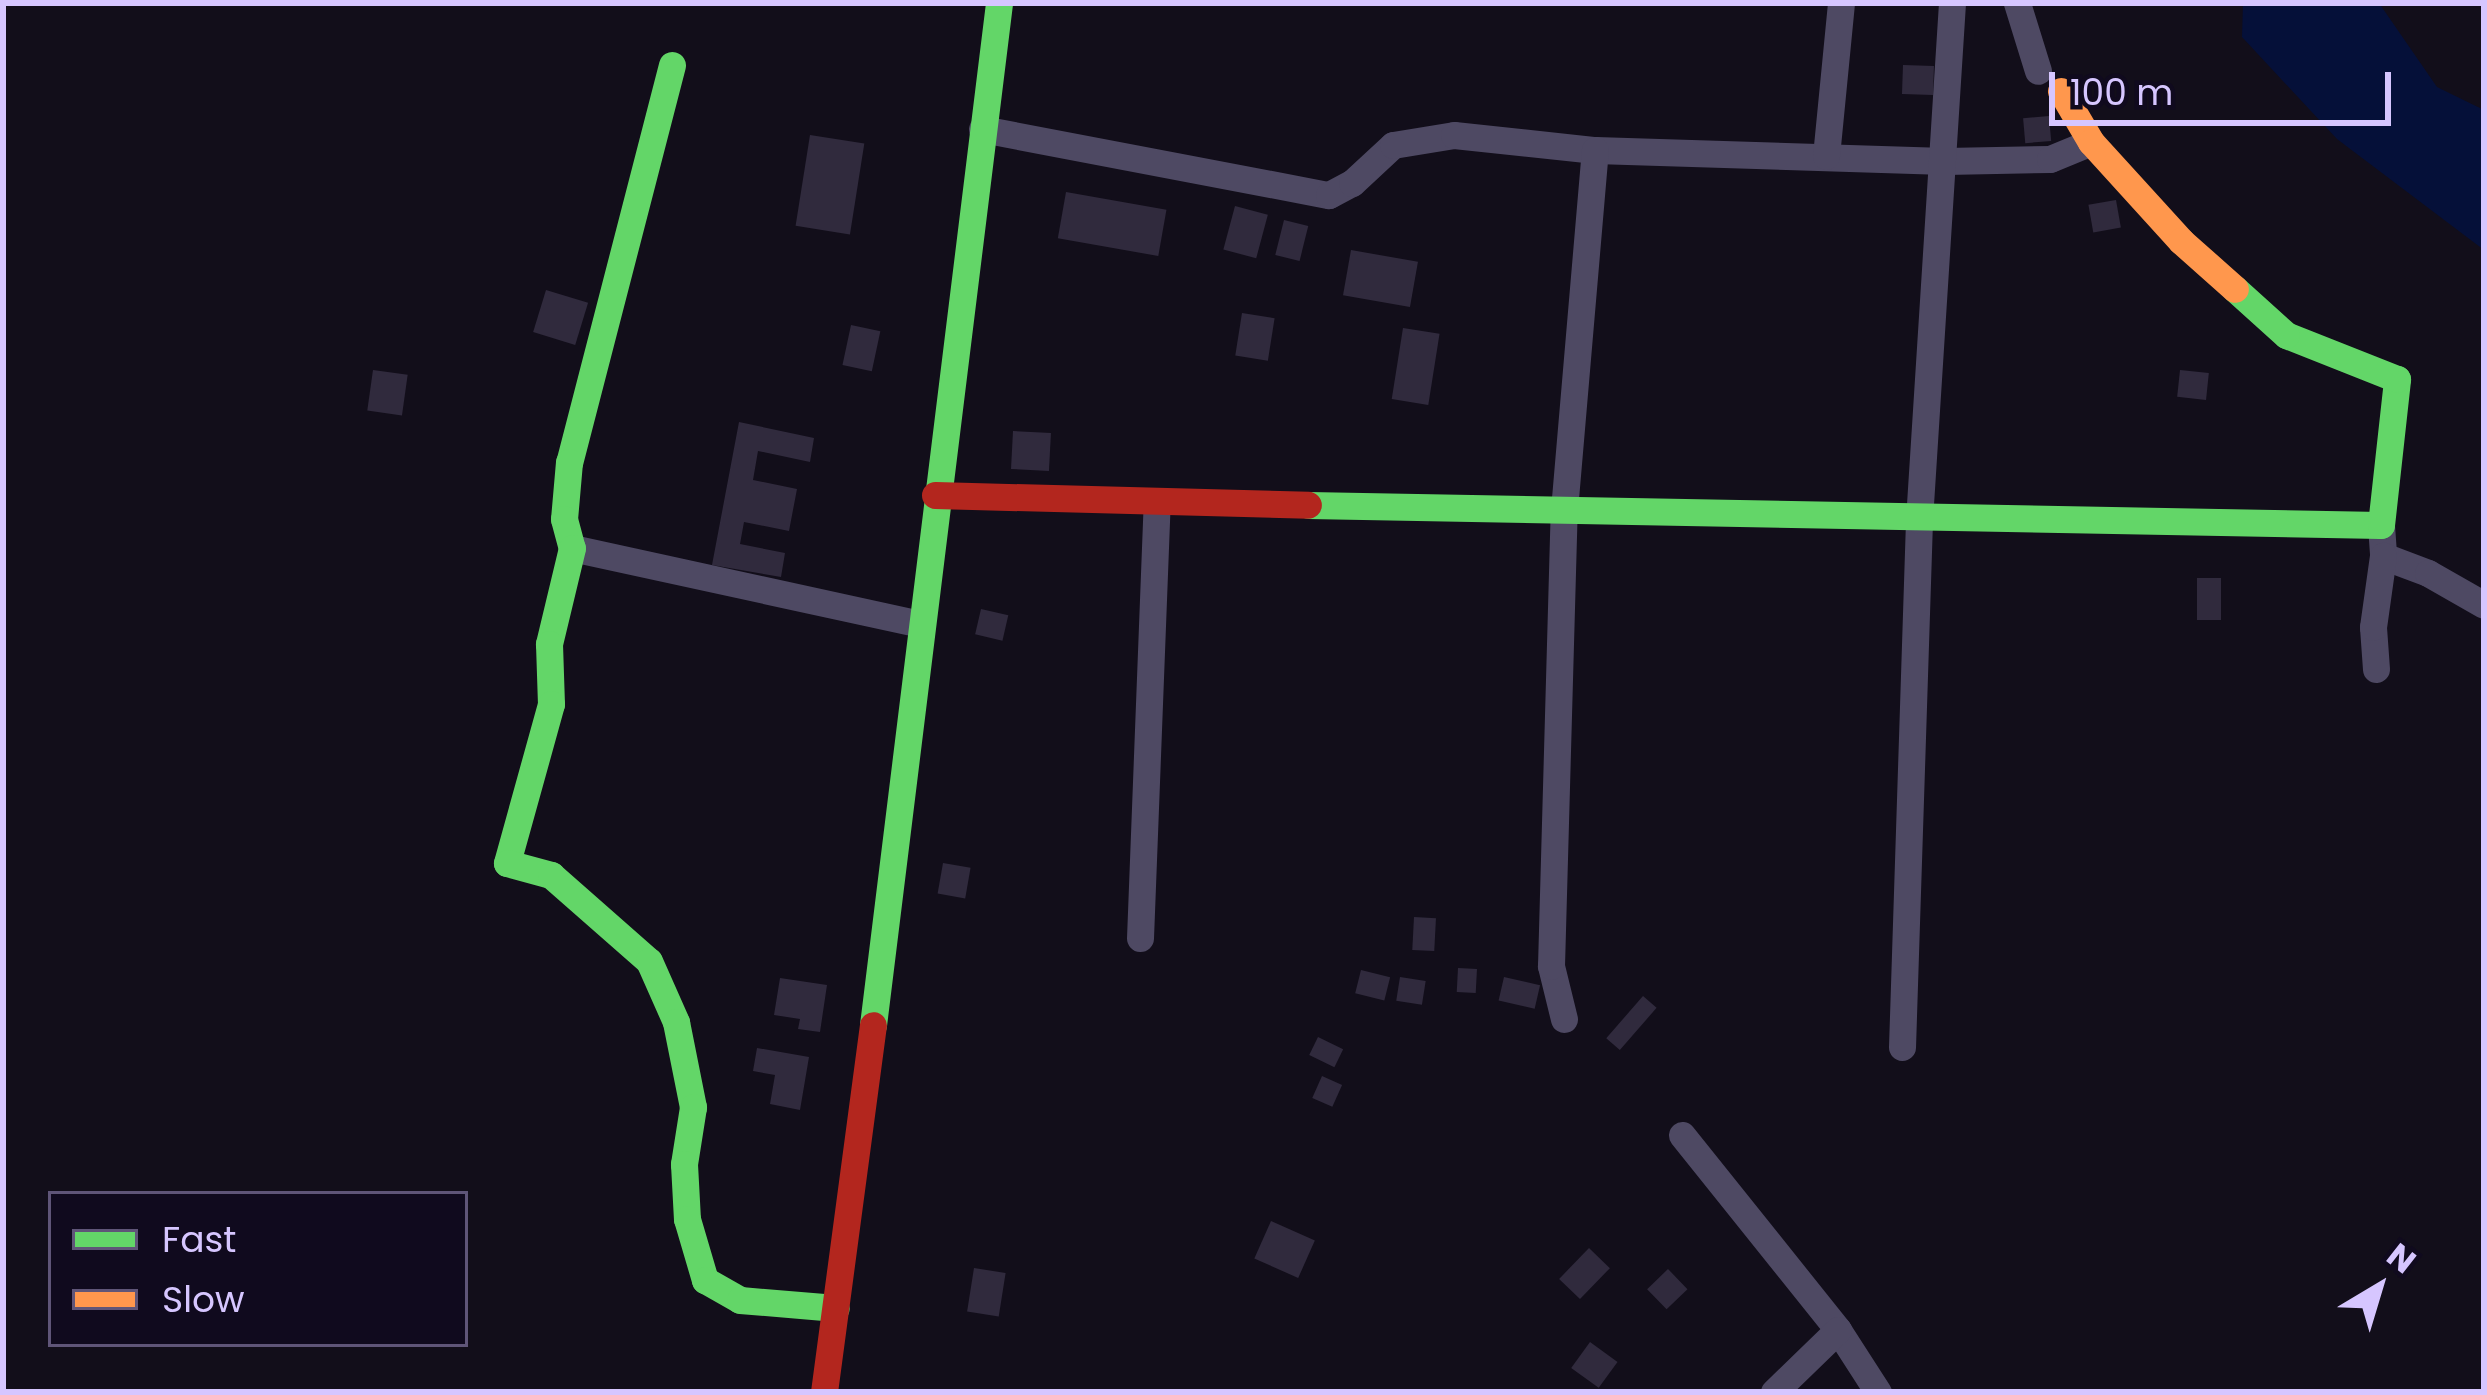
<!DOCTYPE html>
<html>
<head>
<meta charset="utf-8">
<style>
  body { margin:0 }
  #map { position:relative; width:2487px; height:1395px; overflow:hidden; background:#120e1a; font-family:Poppins,sans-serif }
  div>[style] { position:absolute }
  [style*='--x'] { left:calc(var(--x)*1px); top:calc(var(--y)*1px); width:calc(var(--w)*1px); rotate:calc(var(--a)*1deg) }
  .water>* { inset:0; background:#051039 }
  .building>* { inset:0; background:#302a3d; transform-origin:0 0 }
  .street>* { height:27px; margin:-13.5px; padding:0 13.5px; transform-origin:13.5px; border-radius:13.5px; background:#4e4963 }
  .fast>* { height:27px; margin:-13.5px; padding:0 13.5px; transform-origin:13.5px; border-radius:13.5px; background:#63d668 }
  .slow>* { height:27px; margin:-13.5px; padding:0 13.5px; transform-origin:13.5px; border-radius:13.5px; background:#ff974d }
  .jam>* { height:27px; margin:-13.5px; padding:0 13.5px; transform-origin:13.5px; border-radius:13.5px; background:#b3261e }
  span { translate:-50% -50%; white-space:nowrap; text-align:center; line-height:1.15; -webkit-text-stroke:9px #100a1e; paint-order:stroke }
  .frame { position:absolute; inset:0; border:6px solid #d6c6ff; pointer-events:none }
  .legend { position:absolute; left:48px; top:1191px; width:420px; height:156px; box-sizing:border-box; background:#100a1e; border:3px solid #5f5578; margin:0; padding:15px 21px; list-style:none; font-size:36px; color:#d6c6ff }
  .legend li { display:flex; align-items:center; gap:24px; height:60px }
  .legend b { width:60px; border:3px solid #5f5578 }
  .north { position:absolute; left:2319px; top:1227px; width:120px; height:120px; -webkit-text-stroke:9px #100a1e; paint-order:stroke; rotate:38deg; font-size:33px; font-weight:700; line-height:48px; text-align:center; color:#d6c6ff }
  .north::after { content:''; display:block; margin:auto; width:42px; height:54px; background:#d6c6ff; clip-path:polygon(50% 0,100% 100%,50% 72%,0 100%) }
  .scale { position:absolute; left:2049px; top:72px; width:342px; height:54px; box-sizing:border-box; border:6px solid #d6c6ff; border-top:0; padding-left:15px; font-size:36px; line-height:42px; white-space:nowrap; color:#d6c6ff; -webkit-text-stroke:9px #100a1e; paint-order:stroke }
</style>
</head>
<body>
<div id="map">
  <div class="water">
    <i style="clip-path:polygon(2243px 3px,2379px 3px,2437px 87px,2484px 110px,2484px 250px,2337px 139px,2242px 37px)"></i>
  </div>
  <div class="building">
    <i style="left:1903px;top:65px;width:31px;height:29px;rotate:2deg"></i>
    <i style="left:2049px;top:116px;width:25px;height:26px;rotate:85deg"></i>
    <i style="left:810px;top:135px;width:55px;height:92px;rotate:9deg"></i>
    <i style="left:1066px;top:192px;width:102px;height:47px;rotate:10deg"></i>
    <i style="left:2116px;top:200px;width:28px;height:28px;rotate:80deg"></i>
    <i style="left:1235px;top:206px;width:34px;height:45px;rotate:15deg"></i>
    <i style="left:1284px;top:220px;width:25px;height:36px;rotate:14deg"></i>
    <i style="left:1351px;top:250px;width:68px;height:46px;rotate:10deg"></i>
    <i style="left:546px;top:290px;width:44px;height:44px;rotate:17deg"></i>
    <i style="left:1242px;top:313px;width:33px;height:43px;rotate:9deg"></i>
    <i style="left:851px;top:325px;width:30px;height:41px;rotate:12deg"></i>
    <i style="left:1403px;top:328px;width:37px;height:72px;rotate:9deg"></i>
    <i style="left:373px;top:370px;width:35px;height:41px;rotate:8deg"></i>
    <i style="left:2180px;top:370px;width:29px;height:27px;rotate:6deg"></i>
    <i style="clip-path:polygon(739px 422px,814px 438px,810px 462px,758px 451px,753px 480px,797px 489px,789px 531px,744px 522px,740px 544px,785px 553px,781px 577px,712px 565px)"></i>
    <i style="left:1013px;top:431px;width:38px;height:38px;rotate:3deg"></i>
    <i style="left:2197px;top:578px;width:24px;height:42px"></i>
    <i style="left:981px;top:609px;width:28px;height:26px;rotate:13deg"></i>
    <i style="left:943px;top:863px;width:28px;height:31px;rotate:10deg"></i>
    <i style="left:1414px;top:917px;width:22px;height:33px;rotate:3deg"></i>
    <i style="left:1458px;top:968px;width:19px;height:24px;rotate:3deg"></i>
    <i style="left:1361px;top:970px;width:30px;height:24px;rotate:14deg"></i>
    <i style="left:1400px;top:977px;width:26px;height:24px;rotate:9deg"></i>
    <i style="left:1504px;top:977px;width:37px;height:24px;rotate:13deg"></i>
    <i style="clip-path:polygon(780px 978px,827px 985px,820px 1032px,798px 1029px,800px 1019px,774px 1015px)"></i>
    <i style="left:1643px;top:996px;width:18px;height:56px;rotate:41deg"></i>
    <i style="left:1318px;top:1037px;width:28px;height:20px;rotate:26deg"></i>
    <i style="clip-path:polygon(757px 1048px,809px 1057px,800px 1110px,770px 1104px,775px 1075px,753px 1071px)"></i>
    <i style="left:1322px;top:1076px;width:22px;height:24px;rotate:24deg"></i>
    <i style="left:1271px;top:1221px;width:48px;height:41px;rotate:24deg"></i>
    <i style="left:1589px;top:1248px;width:29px;height:43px;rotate:44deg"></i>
    <i style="left:974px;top:1268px;width:32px;height:44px;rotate:9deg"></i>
    <i style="left:1668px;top:1269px;width:28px;height:29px;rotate:46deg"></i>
    <i style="left:1590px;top:1342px;width:34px;height:32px;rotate:36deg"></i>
  </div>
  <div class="street">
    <i style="--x:2017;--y:3;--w:71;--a:72.8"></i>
    <i style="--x:982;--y:129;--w:353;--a:10.8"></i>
    <i style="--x:1329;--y:195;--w:26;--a:-28"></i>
    <i style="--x:1352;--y:183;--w:56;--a:-42.8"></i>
    <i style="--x:1393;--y:145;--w:62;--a:-9.3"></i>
    <i style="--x:1454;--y:135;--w:142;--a:6.1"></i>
    <i style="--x:1595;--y:150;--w:350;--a:1.8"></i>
    <i style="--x:1945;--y:161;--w:105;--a:-1.1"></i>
    <i style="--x:2050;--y:159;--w:44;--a:-22.5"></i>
    <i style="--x:1826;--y:156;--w:154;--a:-84.4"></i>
    <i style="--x:2381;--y:525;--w:31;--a:86"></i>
    <i style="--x:2383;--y:556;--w:48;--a:20.7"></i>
    <i style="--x:2428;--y:573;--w:64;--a:29.7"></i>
    <i style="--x:572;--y:548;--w:356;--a:12.3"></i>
    <i style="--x:2376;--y:669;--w:42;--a:-94.1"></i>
    <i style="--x:2373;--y:627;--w:72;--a:-82"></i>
    <i style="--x:1140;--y:938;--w:437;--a:-87.8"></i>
    <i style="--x:1564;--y:1019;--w:55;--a:-103.8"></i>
    <i style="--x:1551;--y:966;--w:456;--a:-88.4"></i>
    <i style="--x:1564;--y:510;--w:361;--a:-85.1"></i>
    <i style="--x:1902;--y:1047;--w:527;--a:-88.15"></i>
    <i style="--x:1919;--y:520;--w:518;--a:-86.35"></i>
    <i style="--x:1682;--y:1135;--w:250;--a:51.3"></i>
    <i style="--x:1838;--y:1330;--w:74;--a:57.2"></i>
    <i style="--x:1774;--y:1392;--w:89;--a:-44.1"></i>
  </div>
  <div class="fast">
    <i style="--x:672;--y:65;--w:410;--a:104.5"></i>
    <i style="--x:569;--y:462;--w:57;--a:95"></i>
    <i style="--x:564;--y:519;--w:30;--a:75"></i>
    <i style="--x:572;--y:548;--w:99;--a:103.5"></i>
    <i style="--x:549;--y:644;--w:60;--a:88.1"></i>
    <i style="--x:551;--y:704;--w:165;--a:105.5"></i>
    <i style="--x:507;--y:863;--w:46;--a:15.3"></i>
    <i style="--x:551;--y:875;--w:130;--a:41.3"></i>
    <i style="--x:649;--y:961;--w:67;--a:66.1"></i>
    <i style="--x:676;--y:1022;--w:87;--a:78.7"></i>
    <i style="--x:693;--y:1107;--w:58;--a:99"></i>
    <i style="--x:684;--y:1164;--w:55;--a:86.9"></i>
    <i style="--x:687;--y:1219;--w:64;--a:73.6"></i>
    <i style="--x:705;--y:1280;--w:40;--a:29.7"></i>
    <i style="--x:740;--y:1300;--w:96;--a:4.8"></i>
    <i style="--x:1308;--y:505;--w:1073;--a:1.07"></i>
    <i style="--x:2381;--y:525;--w:147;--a:-83.7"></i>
    <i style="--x:2397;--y:379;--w:119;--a:-158.4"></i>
    <i style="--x:2286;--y:335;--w:69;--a:-138"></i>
    <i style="--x:873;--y:1025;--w:1030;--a:-82.97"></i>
  </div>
  <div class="slow">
    <i style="--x:2061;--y:91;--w:59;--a:59.5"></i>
    <i style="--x:2091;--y:142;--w:134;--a:47.7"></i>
    <i style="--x:2181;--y:241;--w:72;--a:41.6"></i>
  </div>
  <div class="jam">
    <i style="--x:935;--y:495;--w:373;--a:1.5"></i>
    <i style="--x:824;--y:1392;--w:370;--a:-82.4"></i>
  </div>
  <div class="frame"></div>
  <ul class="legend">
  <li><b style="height:15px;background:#63d668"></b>Fast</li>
  <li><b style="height:15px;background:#ff974d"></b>Slow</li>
  </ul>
  <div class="north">N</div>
  <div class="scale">100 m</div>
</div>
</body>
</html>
